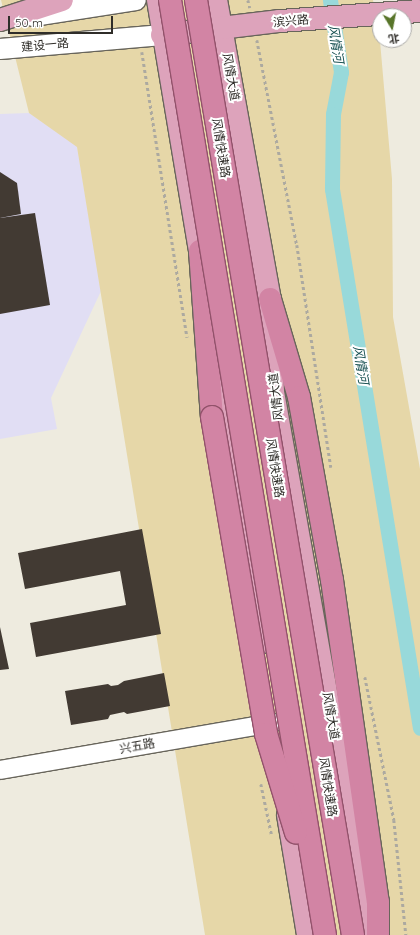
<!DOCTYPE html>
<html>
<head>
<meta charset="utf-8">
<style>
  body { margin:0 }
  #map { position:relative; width:420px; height:935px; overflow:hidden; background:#eeebdf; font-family:Quicksand,"Noto Sans SC",sans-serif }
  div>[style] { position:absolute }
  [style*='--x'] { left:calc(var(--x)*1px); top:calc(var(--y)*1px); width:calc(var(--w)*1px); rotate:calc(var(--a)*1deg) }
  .commercial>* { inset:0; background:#e1def4 }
  .green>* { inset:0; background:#e6d7a8 }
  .canal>* { height:15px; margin:-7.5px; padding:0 7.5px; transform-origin:7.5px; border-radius:7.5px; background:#98d9da }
  .building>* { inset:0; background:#423a33 }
  .path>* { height:2.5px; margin-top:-1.25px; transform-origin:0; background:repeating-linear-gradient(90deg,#aca9a0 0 3px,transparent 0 6px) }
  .roads { filter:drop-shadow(1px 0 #68655b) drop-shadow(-1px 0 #68655b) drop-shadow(0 1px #68655b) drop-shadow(0 -1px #68655b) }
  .tertiary>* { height:18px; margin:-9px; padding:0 9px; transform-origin:9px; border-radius:9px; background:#fff }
  .secondary>* { height:20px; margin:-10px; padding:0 10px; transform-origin:10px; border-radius:10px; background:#fff }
  .primary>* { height:22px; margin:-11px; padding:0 11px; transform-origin:11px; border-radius:11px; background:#dda3bb }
  .trunk>* { height:22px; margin:-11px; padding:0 11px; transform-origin:11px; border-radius:11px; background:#d284a4 }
  .bridges { filter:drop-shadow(1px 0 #92526b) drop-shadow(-1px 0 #92526b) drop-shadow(0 1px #92526b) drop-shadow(0 -1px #92526b) }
  .trunk-bridge>* { height:22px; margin:-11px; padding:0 11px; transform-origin:11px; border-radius:11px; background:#d284a4 }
  span { translate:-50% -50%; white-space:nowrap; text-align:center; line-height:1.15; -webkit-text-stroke:4px #fff; paint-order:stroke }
  .street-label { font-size:12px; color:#2f2d29 }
  .water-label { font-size:13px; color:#195253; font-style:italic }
  .north { position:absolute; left:372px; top:8px; width:40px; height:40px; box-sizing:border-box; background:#fff; border:1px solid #acaba9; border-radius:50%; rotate:170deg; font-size:11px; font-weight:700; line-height:16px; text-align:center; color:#2f2d29 }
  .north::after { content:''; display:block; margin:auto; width:14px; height:18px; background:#58752a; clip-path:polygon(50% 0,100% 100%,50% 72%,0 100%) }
  .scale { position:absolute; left:8px; top:16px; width:105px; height:18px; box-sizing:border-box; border:2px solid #2f2d29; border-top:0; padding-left:5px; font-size:12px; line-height:14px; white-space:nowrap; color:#2f2d29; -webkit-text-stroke:3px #fff; paint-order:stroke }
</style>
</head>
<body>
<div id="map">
  <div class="commercial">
    <i style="clip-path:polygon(29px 113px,77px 146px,101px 291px,51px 398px,57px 429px,0 439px,0 114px)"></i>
  </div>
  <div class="green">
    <i style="clip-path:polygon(1px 0,373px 0,380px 41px,392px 179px,393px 317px,420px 469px,420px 935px,205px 935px,77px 147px,29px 113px)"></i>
  </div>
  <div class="canal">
    <i style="--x:330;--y:0;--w:73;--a:81.3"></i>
    <i style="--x:341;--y:72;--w:43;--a:100.8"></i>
    <i style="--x:333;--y:114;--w:75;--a:90.8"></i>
    <i style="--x:332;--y:189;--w:546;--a:80.73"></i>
  </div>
  <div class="building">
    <i style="clip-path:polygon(0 172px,17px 183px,21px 214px,0 218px)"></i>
    <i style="clip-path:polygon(35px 213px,50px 305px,0 314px,0 218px)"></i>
    <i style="clip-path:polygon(142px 529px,161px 634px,36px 657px,30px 623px,126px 605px,120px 571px,25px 589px,18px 553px)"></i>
    <i style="clip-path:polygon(0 627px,9px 669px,0 670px)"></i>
    <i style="clip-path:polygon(164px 673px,170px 706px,127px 714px,124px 712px,110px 715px,108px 719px,71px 725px,65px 691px,108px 684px,111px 686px,118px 685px,124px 681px)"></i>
  </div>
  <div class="path">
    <i style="--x:248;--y:0;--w:8;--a:76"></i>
    <i style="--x:257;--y:40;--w:209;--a:79"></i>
    <i style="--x:297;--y:245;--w:225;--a:81.3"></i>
    <i style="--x:142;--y:52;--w:289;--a:81"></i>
    <i style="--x:365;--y:677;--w:146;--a:78.5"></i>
    <i style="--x:394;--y:820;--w:116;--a:84"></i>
    <i style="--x:261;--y:784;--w:53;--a:78.1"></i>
  </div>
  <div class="roads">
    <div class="tertiary">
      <i style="--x:0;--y:770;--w:277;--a:-9.8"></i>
    </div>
    <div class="secondary">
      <i style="--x:33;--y:16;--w:104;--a:-8.8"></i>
      <i style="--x:0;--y:49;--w:163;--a:-4.9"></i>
    </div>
    <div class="primary">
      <i style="--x:158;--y:0;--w:273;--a:80.5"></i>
      <i style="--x:216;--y:0;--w:304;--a:79.8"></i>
      <i style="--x:270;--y:299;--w:93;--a:88.2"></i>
      <i style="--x:273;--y:392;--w:551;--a:79.97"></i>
      <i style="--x:0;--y:20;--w:65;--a:-17.9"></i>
      <i style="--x:162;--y:35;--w:119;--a:-6.8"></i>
      <i style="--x:280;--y:21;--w:140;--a:-4.1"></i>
      <i style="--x:215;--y:342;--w:304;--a:81.3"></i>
      <i style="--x:288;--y:815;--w:122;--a:80.5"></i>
    </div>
    <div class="trunk">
      <i style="--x:200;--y:251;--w:166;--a:85.9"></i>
      <i style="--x:270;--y:299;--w:102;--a:73.5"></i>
      <i style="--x:299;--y:397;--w:186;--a:79.8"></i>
      <i style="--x:332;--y:580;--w:325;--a:81.9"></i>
      <i style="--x:378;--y:902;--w:33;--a:90"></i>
    </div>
  </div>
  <div class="bridges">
    <div class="trunk-bridge">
      <i style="--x:170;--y:0;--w:948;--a:80.59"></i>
      <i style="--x:196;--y:0;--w:948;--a:80.47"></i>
      <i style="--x:212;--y:417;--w:322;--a:80.3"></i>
      <i style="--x:266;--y:734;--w:103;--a:73.1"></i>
    </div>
  </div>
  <div class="street-label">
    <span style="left:291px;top:21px;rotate:-5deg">滨兴路</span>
    <span style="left:45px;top:45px;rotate:-5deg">建设一路</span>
    <span style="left:231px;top:77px;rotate:80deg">风情大道</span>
    <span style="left:221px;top:148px;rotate:81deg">风情快速路</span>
    <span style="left:276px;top:397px;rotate:-97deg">风情大道</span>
    <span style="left:275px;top:468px;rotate:81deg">风情快速路</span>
    <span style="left:331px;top:716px;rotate:80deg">风情大道</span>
    <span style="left:137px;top:746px;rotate:-10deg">兴五路</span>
    <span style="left:328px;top:787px;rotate:81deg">风情快速路</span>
  </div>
  <div class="water-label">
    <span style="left:336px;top:44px;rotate:81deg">风情河</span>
    <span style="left:361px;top:365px;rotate:81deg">风情河</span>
  </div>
  <div class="north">北</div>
  <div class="scale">50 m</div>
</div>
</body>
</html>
